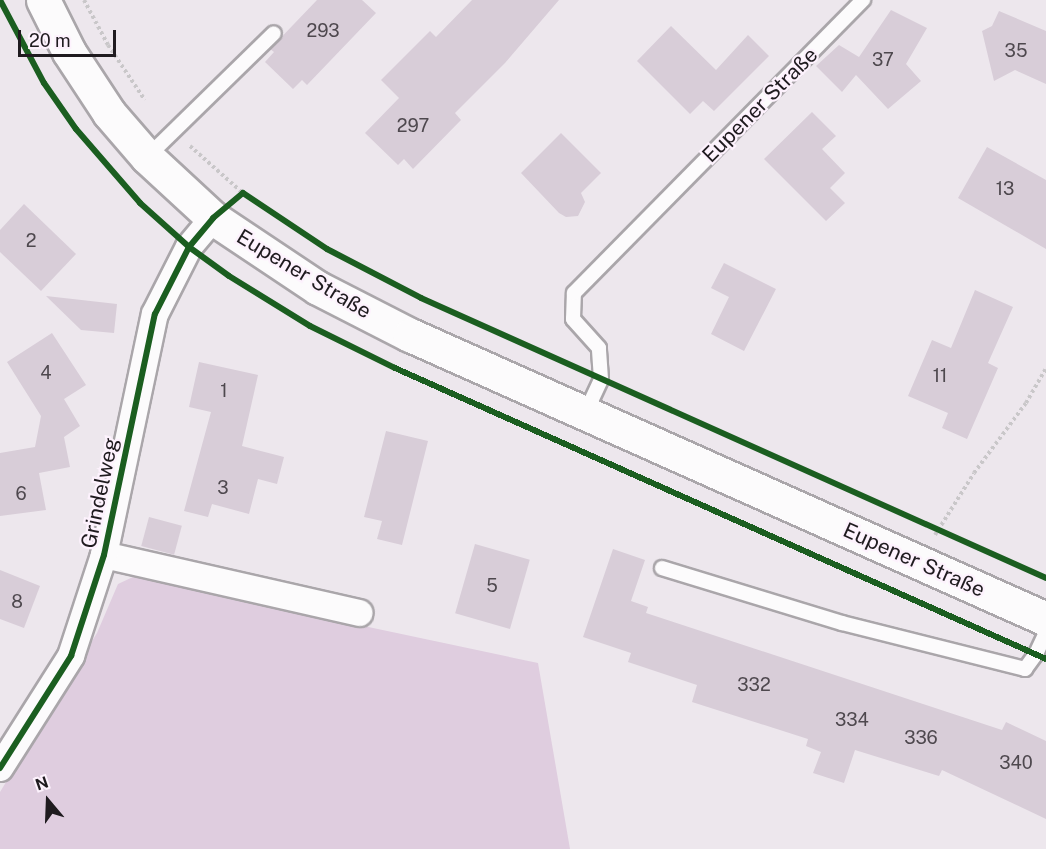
<!DOCTYPE html>
<html>
<head>
<meta charset="utf-8">
<style>
  body { margin:0 }
  #map { position:relative; width:1046px; height:849px; overflow:hidden; background:#ede7ed; font-family:"Public Sans",sans-serif }
  div>[style] { position:absolute }
  [style*='--x'] { left:calc(var(--x)*1px); top:calc(var(--y)*1px); width:calc(var(--w)*1px); rotate:calc(var(--a)*1deg) }
  .green>* { inset:0; background:#dfcddf }
  .building>* { inset:0; background:#d8cdd8; transform-origin:0 0 }
  .path>* { height:4px; margin-top:-2px; transform-origin:0; background:repeating-linear-gradient(90deg,#c9c7c9 0 3px,transparent 0 6px) }
  .roads { filter:drop-shadow(2px 0 #aaa6aa) drop-shadow(-2px 0 #aaa6aa) drop-shadow(0 2px #aaa6aa) drop-shadow(0 -2px #aaa6aa) }
  .lane>* { height:14px; margin:-7px; padding:0 7px; transform-origin:7px; border-radius:7px; background:#fcfbfc }
  .street>* { height:26px; margin:-13px; padding:0 13px; transform-origin:13px; border-radius:13px; background:#fcfbfc }
  .primary>* { height:33px; margin:-16.5px; padding:0 16.5px; transform-origin:16.5px; border-radius:16.5px; background:#fcfbfc }
  .cycleway>* { height:6px; margin:-3px; padding:0 3px; transform-origin:3px; border-radius:3px; background:#1b5e20 }
  span { translate:-50% -50%; white-space:nowrap; text-align:center; line-height:1.15; -webkit-text-stroke:4.5px #fdf2fd; paint-order:stroke }
  .number-label { font-size:18px; color:#4e484e }
  .number-label span { -webkit-text-stroke-width:0 }
  .street-label { font-size:21px; color:#1f1b1f }
  .north { position:absolute; left:18px; top:771px; width:60px; height:60px; -webkit-text-stroke:4px #fdf2fd; paint-order:stroke; rotate:341deg; font-size:16px; font-weight:700; line-height:24px; text-align:center; color:#1f1b1f }
  .north::after { content:''; display:block; margin:auto; width:21px; height:27px; background:#1f1b1f; clip-path:polygon(50% 0,100% 100%,50% 72%,0 100%) }
  .scale { position:absolute; left:18px; top:30px; width:98px; height:27px; box-sizing:border-box; border:3px solid #1f1b1f; border-top:0; padding-left:8px; font-size:18px; line-height:21px; white-space:nowrap; color:#1f1b1f; -webkit-text-stroke:4px #fdf2fd; paint-order:stroke }
</style>
</head>
<body>
<div id="map">
  <div class="green">
    <i style="clip-path:polygon(133px 577px,538px 663px,570px 849px,0 849px,0 792px,97px 633px,118px 584px)"></i>
  </div>
  <div class="building">
    <i style="clip-path:polygon(317px 0,362px 0,376px 13px,307px 85px,302px 80px,293px 89px,265px 62px,274px 52px,270px 49px)"></i>
    <i style="clip-path:polygon(472px 0,559px 0,505px 63px,455px 113px,461px 120px,413px 169px,404px 159px,398px 165px,365px 133px,399px 98px,381px 80px,430px 31px,436px 37px)"></i>
    <i style="clip-path:polygon(891px 10px,927px 28px,906px 64px,921px 81px,888px 109px,856px 75px,842px 92px,816px 66px,839px 45px,859px 57px)"></i>
    <i style="clip-path:polygon(999px 11px,1046px 31px,1046px 84px,1015px 70px,994px 81px,982px 31px,992px 26px)"></i>
    <i style="clip-path:polygon(671px 26px,716px 70px,748px 35px,769px 56px,714px 111px,703px 101px,690px 114px,637px 61px)"></i>
    <i style="clip-path:polygon(812px 112px,836px 136px,822px 149px,845px 173px,830px 188px,845px 203px,826px 221px,764px 159px)"></i>
    <i style="clip-path:polygon(561px 133px,601px 173px,581px 193px,585px 202px,578px 216px,566px 217px,559px 213px,521px 173px)"></i>
    <i style="clip-path:polygon(987px 147px,1046px 180px,1046px 249px,958px 198px)"></i>
    <i style="clip-path:polygon(24px 204px,76px 254px,41px 291px,0 252px,0 230px)"></i>
    <i style="clip-path:polygon(724px 263px,776px 289px,744px 351px,711px 334px,729px 297px,711px 288px)"></i>
    <i style="clip-path:polygon(975px 290px,1013px 307px,988px 363px,998px 368px,967px 439px,942px 428px,948px 413px,908px 396px,932px 340px,951px 348px)"></i>
    <i style="clip-path:polygon(46px 296px,117px 304px,114px 333px,81px 330px)"></i>
    <i style="clip-path:polygon(52px 333px,86px 385px,64px 399px,80px 426px,64px 437px,70px 467px,39px 473px,46px 510px,0 516px,0 453px,35px 447px,41px 416px,7px 362px)"></i>
    <i style="clip-path:polygon(199px 362px,258px 375px,242px 446px,284px 457px,277px 484px,258px 479px,249px 514px,212px 504px,208px 517px,184px 511px,211px 412px,189px 407px)"></i>
    <i style="clip-path:polygon(386px 431px,428px 441px,402px 545px,377px 539px,382px 521px,364px 517px)"></i>
    <i style="left:149px;top:517px;width:34px;height:30px;rotate:15deg"></i>
    <i style="left:475px;top:544px;width:57px;height:72px;rotate:16deg"></i>
    <i style="clip-path:polygon(613px 549px,645px 560px,631px 601px,648px 607px,646px 613px,1002px 730px,1006px 722px,1046px 741px,1046px 819px,942px 770px,939px 776px,855px 750px,844px 783px,813px 773px,821px 752px,806px 746px,808px 739px,692px 702px,697px 685px,628px 662px,631px 653px,583px 637px)"></i>
    <i style="clip-path:polygon(0 570px,40px 586px,24px 628px,0 619px)"></i>
  </div>
  <div class="path">
    <i style="--x:84;--y:0;--w:51;--a:61.9"></i>
    <i style="--x:108;--y:45;--w:66;--a:56.1"></i>
    <i style="--x:190;--y:146;--w:71;--a:41.6"></i>
    <i style="--x:935;--y:535;--w:73;--a:-57.8"></i>
    <i style="--x:974;--y:473;--w:87;--a:-53.4"></i>
    <i style="--x:1026;--y:403;--w:39;--a:-60"></i>
  </div>
  <div class="roads">
    <div class="lane">
      <i style="--x:147;--y:157;--w:177;--a:-44.3"></i>
      <i style="--x:585;--y:414;--w:38;--a:-65"></i>
      <i style="--x:601;--y:379;--w:31;--a:-94"></i>
      <i style="--x:599;--y:348;--w:39;--a:-132"></i>
      <i style="--x:573;--y:319;--w:26;--a:-88"></i>
      <i style="--x:574;--y:293;--w:412;--a:-45.4"></i>
      <i style="--x:662;--y:568;--w:188;--a:17"></i>
      <i style="--x:842;--y:623;--w:189;--a:14.1"></i>
      <i style="--x:1025;--y:669;--w:19;--a:-54"></i>
      <i style="--x:1036;--y:654;--w:23;--a:-65"></i>
    </div>
    <div class="street">
      <i style="--x:104;--y:555;--w:262;--a:12.8"></i>
      <i style="--x:0;--y:768;--w:133;--a:-57.6"></i>
      <i style="--x:71;--y:656;--w:106;--a:-71.9"></i>
      <i style="--x:104;--y:555;--w:246;--a:-78.1"></i>
      <i style="--x:155;--y:314;--w:75;--a:-63.1"></i>
      <i style="--x:189;--y:247;--w:38;--a:-50"></i>
    </div>
    <div class="primary">
      <i style="--x:43;--y:0;--w:58;--a:63.4"></i>
      <i style="--x:69;--y:52;--w:73;--a:56.7"></i>
      <i style="--x:109;--y:113;--w:58;--a:49.2"></i>
      <i style="--x:147;--y:157;--w:90;--a:42.7"></i>
      <i style="--x:213;--y:218;--w:126;--a:33.7"></i>
      <i style="--x:318;--y:288;--w:103;--a:27.1"></i>
      <i style="--x:410;--y:335;--w:697;--a:24.06"></i>
    </div>
  </div>
  <div class="cycleway">
    <i style="--x:0;--y:0;--w:94;--a:62.1"></i>
    <i style="--x:44;--y:83;--w:56;--a:55.2"></i>
    <i style="--x:76;--y:129;--w:98;--a:49.1"></i>
    <i style="--x:140;--y:203;--w:66;--a:41.9"></i>
    <i style="--x:189;--y:247;--w:49;--a:35.9"></i>
    <i style="--x:229;--y:276;--w:95;--a:31.7"></i>
    <i style="--x:310;--y:326;--w:95;--a:26.3"></i>
    <i style="--x:395;--y:368;--w:713;--a:24.08"></i>
    <i style="--x:0;--y:768;--w:133;--a:-57.6"></i>
    <i style="--x:71;--y:656;--w:106;--a:-71.9"></i>
    <i style="--x:104;--y:555;--w:246;--a:-78.1"></i>
    <i style="--x:155;--y:314;--w:75;--a:-63.1"></i>
    <i style="--x:189;--y:247;--w:38;--a:-50"></i>
    <i style="--x:213;--y:218;--w:39;--a:-40"></i>
    <i style="--x:243;--y:193;--w:101;--a:33.7"></i>
    <i style="--x:327;--y:249;--w:106;--a:27.5"></i>
    <i style="--x:421;--y:298;--w:685;--a:24.13"></i>
  </div>
  <div class="number-label">
    <span style="left:323px;top:31px">293</span>
    <span style="left:1016px;top:51px">35</span>
    <span style="left:883px;top:60px">37</span>
    <span style="left:413px;top:126px">297</span>
    <span style="left:1005px;top:189px">13</span>
    <span style="left:31px;top:241px">2</span>
    <span style="left:46px;top:373px">4</span>
    <span style="left:940px;top:376px">11</span>
    <span style="left:224px;top:391px">1</span>
    <span style="left:223px;top:488px">3</span>
    <span style="left:21px;top:494px">6</span>
    <span style="left:492px;top:586px">5</span>
    <span style="left:17px;top:602px">8</span>
    <span style="left:754px;top:685px">332</span>
    <span style="left:852px;top:720px">334</span>
    <span style="left:921px;top:738px">336</span>
    <span style="left:1016px;top:763px">340</span>
  </div>
  <div class="street-label">
    <span style="left:760px;top:105px;rotate:-45deg">Eupener Straße</span>
    <span style="left:304px;top:274px;rotate:31deg">Eupener Straße</span>
    <span style="left:100px;top:493px;rotate:-78deg">Grindelweg</span>
    <span style="left:914px;top:560px;rotate:24deg">Eupener Straße</span>
  </div>
  <div class="north">N</div>
  <div class="scale">20 m</div>
</div>
</body>
</html>
